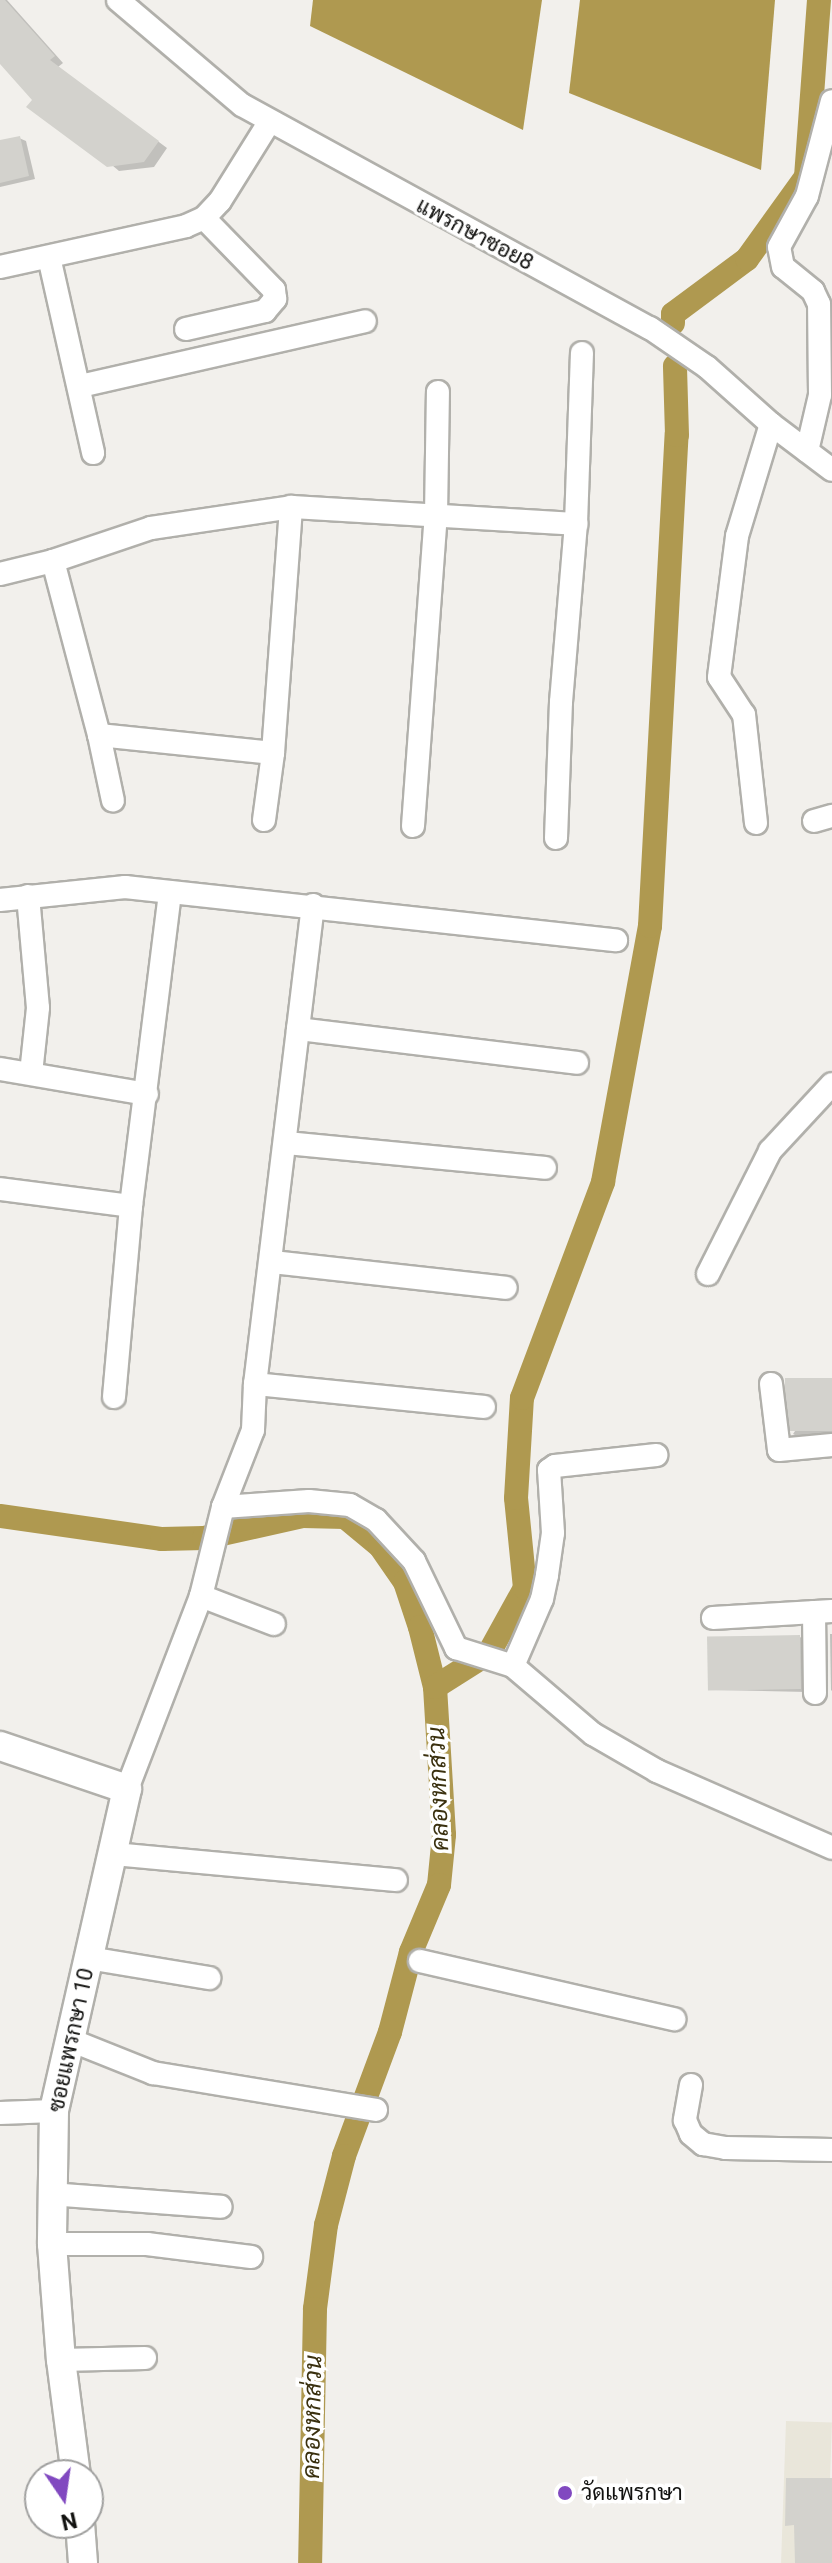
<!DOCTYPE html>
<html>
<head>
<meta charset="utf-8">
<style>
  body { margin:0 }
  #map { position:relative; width:832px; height:2563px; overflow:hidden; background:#f2f0ec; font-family:Roboto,Sarabun,sans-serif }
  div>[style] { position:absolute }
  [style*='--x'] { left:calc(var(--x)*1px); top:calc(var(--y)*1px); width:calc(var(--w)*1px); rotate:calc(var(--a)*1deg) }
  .built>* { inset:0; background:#e9e6da; transform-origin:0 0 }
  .water>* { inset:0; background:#af9950 }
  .shadow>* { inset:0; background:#0003 }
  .canal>* { height:24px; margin:-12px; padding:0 12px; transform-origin:12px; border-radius:12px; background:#af9950 }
  .building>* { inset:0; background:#d3d2cd; transform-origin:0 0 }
  .roads { filter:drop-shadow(2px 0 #b1b0ab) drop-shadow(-2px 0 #b1b0ab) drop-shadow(0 2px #b1b0ab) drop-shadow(0 -2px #b1b0ab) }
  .minor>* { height:22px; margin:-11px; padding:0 11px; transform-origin:11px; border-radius:11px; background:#fff }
  .tertiary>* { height:28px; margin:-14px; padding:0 14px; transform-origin:14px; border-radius:14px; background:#fff }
  .dots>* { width:22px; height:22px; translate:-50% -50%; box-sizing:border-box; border:4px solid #fff; border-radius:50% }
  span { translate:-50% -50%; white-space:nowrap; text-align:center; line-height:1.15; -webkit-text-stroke:7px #fff; paint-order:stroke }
  .street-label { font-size:22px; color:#121210 }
  .poi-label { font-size:22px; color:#121210 }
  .left { translate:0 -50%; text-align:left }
  .water-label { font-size:24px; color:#3a300f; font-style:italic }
  .north { position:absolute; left:24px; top:2459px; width:80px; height:80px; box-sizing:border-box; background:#fff; border:2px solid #a0a09f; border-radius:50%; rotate:167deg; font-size:22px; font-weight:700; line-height:32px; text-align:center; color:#121210 }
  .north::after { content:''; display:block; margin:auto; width:28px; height:36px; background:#8149c0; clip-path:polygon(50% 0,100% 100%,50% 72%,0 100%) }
</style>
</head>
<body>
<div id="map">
  <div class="built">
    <i style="left:786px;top:2421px;width:46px;height:142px;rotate:2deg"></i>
  </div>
  <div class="water">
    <i style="clip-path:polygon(313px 0,542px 0,523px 130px,310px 26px)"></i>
    <i style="clip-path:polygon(580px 0,775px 0,761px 170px,569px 93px)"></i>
  </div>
  <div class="shadow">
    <i style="clip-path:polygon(0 0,7px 0,63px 63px,58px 67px,167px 148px,154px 167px,119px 171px,34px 99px,0 61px)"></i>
    <i style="clip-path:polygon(19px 138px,26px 141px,35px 179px,0 187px,0 143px)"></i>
    <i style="clip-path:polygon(832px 1378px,832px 1435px,799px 1437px,793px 1434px)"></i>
    <i style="clip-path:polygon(830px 1634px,832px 1634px,832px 1691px,831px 1690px)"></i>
    <i style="clip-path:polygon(800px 1637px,806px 1641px,807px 1692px,715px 1690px,709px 1686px)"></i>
  </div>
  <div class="canal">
    <i style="--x:673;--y:323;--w:9;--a:-90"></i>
    <i style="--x:673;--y:314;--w:92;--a:-36.6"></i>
    <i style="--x:747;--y:259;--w:101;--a:-54.3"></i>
    <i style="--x:806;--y:177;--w:177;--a:-85.8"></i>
    <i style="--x:0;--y:1516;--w:164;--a:8.1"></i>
    <i style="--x:162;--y:1539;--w:42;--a:-1.4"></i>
    <i style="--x:204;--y:1538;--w:101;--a:-12.5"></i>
    <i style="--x:303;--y:1516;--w:42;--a:1.4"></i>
    <i style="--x:345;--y:1517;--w:45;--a:39.6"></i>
    <i style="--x:380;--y:1546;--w:44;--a:55.2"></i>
    <i style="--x:405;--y:1582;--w:47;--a:71.6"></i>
    <i style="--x:420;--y:1627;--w:62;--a:76"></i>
    <i style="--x:435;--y:1687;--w:148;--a:86.5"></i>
    <i style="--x:444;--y:1835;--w:50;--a:95.7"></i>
    <i style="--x:439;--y:1885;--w:73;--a:112.7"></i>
    <i style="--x:411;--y:1952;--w:83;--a:104.7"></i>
    <i style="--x:390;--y:2032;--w:132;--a:110.4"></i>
    <i style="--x:344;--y:2156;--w:71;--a:104.6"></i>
    <i style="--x:326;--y:2225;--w:85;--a:97.5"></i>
    <i style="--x:315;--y:2309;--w:254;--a:91.1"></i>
    <i style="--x:435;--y:1687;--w:64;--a:-32.2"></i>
    <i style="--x:489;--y:1653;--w:74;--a:-61"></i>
    <i style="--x:525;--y:1588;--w:90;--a:-95.7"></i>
    <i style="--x:516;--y:1498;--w:100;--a:-86.6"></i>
    <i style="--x:522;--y:1398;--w:231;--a:-69.4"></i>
    <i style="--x:603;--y:1182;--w:260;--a:-79.6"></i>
    <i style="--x:650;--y:926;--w:492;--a:-86.9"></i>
    <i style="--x:677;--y:435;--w:69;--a:-91.7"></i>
  </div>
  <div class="building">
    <i style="clip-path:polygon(0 0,5px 0,55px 56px,50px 60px,159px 141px,144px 162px,107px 167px,26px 107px,32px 100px,0 64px)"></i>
    <i style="clip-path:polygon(20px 136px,29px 176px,0 183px,0 140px)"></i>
    <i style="left:832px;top:1378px;width:53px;height:47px;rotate:90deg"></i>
    <i style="left:800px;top:1635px;width:54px;height:93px;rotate:89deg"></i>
    <i style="clip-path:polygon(786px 2478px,832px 2478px,832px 2563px,795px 2563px,794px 2525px,785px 2526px)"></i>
  </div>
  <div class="roads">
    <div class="minor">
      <i style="--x:118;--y:0;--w:162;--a:40.3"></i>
      <i style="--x:242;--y:105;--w:465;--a:28.7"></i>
      <i style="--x:650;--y:328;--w:69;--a:34.4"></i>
      <i style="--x:707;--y:367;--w:86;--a:41.7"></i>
      <i style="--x:771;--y:424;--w:76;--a:37"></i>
      <i style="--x:49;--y:257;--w:201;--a:77.3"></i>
      <i style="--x:0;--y:267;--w:190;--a:-12.4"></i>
      <i style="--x:186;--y:226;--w:20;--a:-24"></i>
      <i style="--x:204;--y:218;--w:23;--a:-47"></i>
      <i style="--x:220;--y:201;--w:94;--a:-58"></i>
      <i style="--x:186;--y:329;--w:81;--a:-12.8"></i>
      <i style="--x:265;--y:311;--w:16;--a:-50"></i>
      <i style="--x:275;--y:299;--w:9;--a:-96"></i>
      <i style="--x:274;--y:290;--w:100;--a:-134.2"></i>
      <i style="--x:80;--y:386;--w:292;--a:-12.8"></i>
      <i style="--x:807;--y:451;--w:57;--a:-76.9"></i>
      <i style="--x:820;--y:395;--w:91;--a:-90.6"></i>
      <i style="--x:819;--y:304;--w:14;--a:-115"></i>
      <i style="--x:813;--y:291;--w:38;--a:-141"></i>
      <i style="--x:783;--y:267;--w:20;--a:-101"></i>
      <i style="--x:779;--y:247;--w:58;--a:-61.2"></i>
      <i style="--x:807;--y:196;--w:98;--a:-75.3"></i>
      <i style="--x:53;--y:561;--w:180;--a:75.2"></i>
      <i style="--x:99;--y:735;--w:175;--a:5.9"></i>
      <i style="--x:273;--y:753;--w:247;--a:-85.8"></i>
      <i style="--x:0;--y:574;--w:55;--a:-13.8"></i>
      <i style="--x:53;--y:561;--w:103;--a:-18.6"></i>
      <i style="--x:151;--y:528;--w:142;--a:-8.5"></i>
      <i style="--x:291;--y:507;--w:286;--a:3.4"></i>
      <i style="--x:576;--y:524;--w:171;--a:-88"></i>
      <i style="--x:99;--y:735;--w:67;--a:78"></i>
      <i style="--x:264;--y:820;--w:68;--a:-82.3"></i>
      <i style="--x:814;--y:821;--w:19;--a:-16"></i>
      <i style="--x:756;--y:823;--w:109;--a:-96.3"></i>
      <i style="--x:744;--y:715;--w:45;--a:-123.3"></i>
      <i style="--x:719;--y:677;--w:142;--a:-82.7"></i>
      <i style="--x:737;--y:536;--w:117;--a:-73.1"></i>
      <i style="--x:413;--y:826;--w:311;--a:-85.8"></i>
      <i style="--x:436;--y:516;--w:124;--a:-89.1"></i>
      <i style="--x:556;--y:838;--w:136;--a:-87.9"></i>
      <i style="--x:561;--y:702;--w:179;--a:-85.2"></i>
      <i style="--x:28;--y:896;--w:112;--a:84.9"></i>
      <i style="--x:38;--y:1008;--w:66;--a:96.1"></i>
      <i style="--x:0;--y:900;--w:126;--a:-5.9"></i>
      <i style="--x:125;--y:887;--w:494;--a:6.2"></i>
      <i style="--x:313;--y:905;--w:482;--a:96.9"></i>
      <i style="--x:255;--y:1384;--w:46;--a:92.5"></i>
      <i style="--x:253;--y:1430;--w:83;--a:111.3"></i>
      <i style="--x:223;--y:1507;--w:86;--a:-4"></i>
      <i style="--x:309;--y:1501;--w:41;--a:5.6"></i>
      <i style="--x:350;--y:1505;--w:30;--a:30"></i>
      <i style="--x:376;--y:1520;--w:56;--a:47.2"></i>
      <i style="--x:414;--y:1561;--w:97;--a:64.2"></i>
      <i style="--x:456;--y:1648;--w:60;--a:17.5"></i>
      <i style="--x:513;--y:1666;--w:105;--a:40.4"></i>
      <i style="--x:593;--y:1734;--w:74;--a:30"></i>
      <i style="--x:657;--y:1771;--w:191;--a:23.7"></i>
      <i style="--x:298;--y:1029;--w:281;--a:6.9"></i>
      <i style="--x:0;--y:1069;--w:149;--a:9.7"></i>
      <i style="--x:287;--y:1143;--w:259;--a:5.5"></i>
      <i style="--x:0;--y:1189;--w:132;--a:7.4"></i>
      <i style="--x:272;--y:1262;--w:235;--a:6.3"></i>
      <i style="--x:708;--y:1274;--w:138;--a:-63.2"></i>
      <i style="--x:770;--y:1151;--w:91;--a:-47.2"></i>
      <i style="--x:255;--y:1384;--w:230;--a:5.7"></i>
      <i style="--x:771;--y:1384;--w:66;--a:83.1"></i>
      <i style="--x:779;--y:1450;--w:53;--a:-5.4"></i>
      <i style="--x:114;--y:1397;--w:192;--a:-84.9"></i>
      <i style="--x:131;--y:1206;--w:316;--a:-82.9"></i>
      <i style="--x:201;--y:1596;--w:78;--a:21"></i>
      <i style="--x:814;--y:1612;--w:81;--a:89.3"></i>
      <i style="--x:713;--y:1618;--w:119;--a:-3.4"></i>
      <i style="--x:513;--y:1666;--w:73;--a:-66.6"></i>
      <i style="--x:542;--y:1599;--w:25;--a:-78"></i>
      <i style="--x:547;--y:1575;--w:42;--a:-81.9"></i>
      <i style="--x:553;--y:1533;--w:63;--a:-93.6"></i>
      <i style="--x:549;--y:1470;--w:7;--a:-34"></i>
      <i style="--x:555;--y:1466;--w:102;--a:-6.2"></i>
      <i style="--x:127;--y:1789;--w:207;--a:-69"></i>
      <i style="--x:201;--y:1596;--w:92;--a:-76.1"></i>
      <i style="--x:114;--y:1854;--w:283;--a:5.3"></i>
      <i style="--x:88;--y:1958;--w:123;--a:9.4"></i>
      <i style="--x:420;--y:1961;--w:261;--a:12.9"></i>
      <i style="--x:68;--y:2039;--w:92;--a:21.8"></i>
      <i style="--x:153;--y:2073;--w:226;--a:9.4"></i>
      <i style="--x:691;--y:2085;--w:36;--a:100"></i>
      <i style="--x:685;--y:2120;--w:15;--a:67"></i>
      <i style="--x:691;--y:2134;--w:16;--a:40"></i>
      <i style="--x:703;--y:2144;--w:23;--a:10"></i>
      <i style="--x:726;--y:2148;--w:106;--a:1.1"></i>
      <i style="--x:0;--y:2113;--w:54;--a:-2.1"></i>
      <i style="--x:50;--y:2194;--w:171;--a:4.3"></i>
      <i style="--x:52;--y:2244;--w:95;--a:0"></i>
      <i style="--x:147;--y:2244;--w:105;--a:7.1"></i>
      <i style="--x:61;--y:2360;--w:84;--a:-1.4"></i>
    </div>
    <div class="tertiary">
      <i style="--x:0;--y:1746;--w:134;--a:18.7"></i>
      <i style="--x:127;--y:1789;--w:330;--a:102.8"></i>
      <i style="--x:54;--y:2111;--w:133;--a:90.9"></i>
      <i style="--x:52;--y:2244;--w:116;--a:85.6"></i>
      <i style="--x:61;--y:2360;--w:116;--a:82.6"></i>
      <i style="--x:80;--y:2523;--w:40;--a:85.7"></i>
    </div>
  </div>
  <div class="dots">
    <i style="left:565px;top:2493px;background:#8149c0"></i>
  </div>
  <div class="street-label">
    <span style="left:475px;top:234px;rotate:28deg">แพรกษาซอย8</span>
    <span style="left:71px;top:2040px;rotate:-78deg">ซอยแพรกษา 10</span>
  </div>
  <div class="poi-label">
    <span class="left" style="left:581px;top:2493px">วัดแพรกษา</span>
  </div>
  <div class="water-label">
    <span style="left:439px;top:1789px;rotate:-92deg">คลองหกส่วน</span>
    <span style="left:313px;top:2417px;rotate:-89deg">คลองหกส่วน</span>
  </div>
  <div class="north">N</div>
</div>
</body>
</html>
